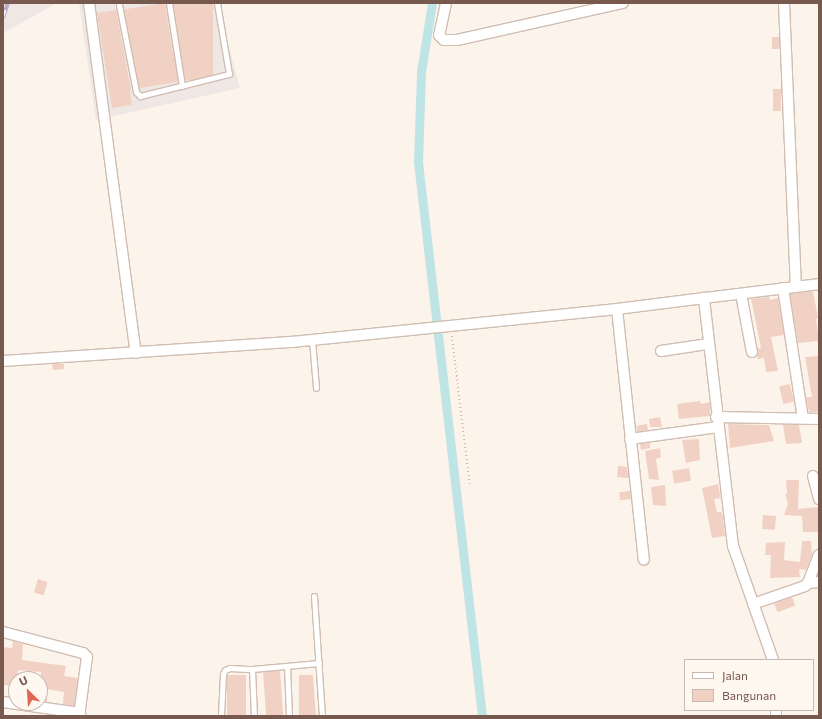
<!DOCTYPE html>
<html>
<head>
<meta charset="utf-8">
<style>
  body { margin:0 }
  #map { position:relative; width:822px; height:719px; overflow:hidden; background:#fcf4eb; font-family:Commissioner,sans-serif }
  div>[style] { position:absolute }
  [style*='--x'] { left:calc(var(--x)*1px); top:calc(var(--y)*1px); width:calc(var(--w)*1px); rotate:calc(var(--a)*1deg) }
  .industrial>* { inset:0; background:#eee7e3 }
  .canal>* { height:9px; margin:-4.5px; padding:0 4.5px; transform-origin:4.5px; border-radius:4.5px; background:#bfe4e6 }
  .building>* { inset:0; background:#f1d1c3; transform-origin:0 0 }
  .path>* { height:1.5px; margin-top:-0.75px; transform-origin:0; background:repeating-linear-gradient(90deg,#d7b4a5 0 1px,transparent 0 4px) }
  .roads { filter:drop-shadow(1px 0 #d1bdb2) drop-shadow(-1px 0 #d1bdb2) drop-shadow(0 1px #d1bdb2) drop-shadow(0 -1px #d1bdb2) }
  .service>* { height:5px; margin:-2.5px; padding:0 2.5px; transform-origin:2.5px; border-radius:2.5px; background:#fff }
  .minor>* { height:10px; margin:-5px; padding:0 5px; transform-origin:5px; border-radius:5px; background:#fff }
  .rail>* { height:4px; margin-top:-2px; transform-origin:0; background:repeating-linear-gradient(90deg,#fff8f1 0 8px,#b6a8c7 0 16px); box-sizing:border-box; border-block:1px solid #b6a8c7 }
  span { translate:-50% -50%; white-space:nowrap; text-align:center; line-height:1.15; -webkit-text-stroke:3.5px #fff8f1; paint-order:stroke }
  .frame { position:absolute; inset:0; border:4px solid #77594e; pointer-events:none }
  .legend { position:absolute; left:684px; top:659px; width:130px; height:52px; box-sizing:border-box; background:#fff8f1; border:1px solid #c9b8b0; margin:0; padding:5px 7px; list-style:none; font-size:12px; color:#77594e }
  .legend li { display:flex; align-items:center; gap:8px; height:20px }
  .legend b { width:20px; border:1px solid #c9b8b0 }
  .north { position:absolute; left:8px; top:671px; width:40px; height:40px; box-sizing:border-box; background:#fff8f1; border:1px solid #c9b8b0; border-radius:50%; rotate:335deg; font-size:11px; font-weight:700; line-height:16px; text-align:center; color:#77594e }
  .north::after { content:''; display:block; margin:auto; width:14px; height:18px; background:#e16754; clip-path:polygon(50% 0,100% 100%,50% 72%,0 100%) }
</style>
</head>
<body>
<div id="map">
  <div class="industrial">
    <i style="clip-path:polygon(3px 3px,57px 3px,3px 33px)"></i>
    <i style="clip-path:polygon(79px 3px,217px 3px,240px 88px,96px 120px)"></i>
  </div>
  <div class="canal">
    <i style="--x:432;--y:3;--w:70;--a:99.1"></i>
    <i style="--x:421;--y:72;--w:90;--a:91.9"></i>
    <i style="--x:418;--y:162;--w:558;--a:83.41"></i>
  </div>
  <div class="building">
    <i style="left:165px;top:3px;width:80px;height:42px;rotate:81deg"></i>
    <i style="left:173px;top:3px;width:40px;height:77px"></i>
    <i style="clip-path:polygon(116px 10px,131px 90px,130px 90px,132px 105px,112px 108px,97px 13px)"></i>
    <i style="left:772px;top:37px;width:7px;height:12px"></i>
    <i style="left:773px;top:89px;width:8px;height:22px"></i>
    <i style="clip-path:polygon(813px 291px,818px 318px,816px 319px,819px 341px,798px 343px,790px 294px)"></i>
    <i style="clip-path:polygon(769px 297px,770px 300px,778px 298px,784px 335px,771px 337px,778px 371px,766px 372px,764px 358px,758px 359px,757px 356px,758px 349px,761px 348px,751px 299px)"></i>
    <i style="clip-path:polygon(819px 356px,819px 412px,809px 412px,806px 397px,812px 397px,805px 357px)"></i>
    <i style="clip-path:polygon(52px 364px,64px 364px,64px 369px,53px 370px)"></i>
    <i style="left:790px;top:384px;width:18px;height:11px;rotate:77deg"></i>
    <i style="clip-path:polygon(700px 401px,701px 404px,710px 402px,710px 416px,679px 419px,677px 404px)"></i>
    <i style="clip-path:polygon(660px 417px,662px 427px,650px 427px,649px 419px)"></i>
    <i style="left:647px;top:424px;width:6px;height:11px;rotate:81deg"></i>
    <i style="clip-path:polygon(728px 424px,769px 425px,774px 441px,730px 448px)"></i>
    <i style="clip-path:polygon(783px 425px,799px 425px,802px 443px,786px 444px)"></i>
    <i style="clip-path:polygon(699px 439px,700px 460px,686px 463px,682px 440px)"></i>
    <i style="clip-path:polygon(650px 443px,650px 448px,641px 450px,640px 444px)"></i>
    <i style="clip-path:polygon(660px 448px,661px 457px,656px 459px,659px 480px,649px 479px,645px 451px)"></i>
    <i style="clip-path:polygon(618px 466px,627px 467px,629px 478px,617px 477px)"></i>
    <i style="left:689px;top:468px;width:13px;height:17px;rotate:81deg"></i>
    <i style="clip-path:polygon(786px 480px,799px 480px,798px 509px,818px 507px,819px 532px,803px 532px,802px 516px,784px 515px,788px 504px,785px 494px,787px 494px)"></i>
    <i style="clip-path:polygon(718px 484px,721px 498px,714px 499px,717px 512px,722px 512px,723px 517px,725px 536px,712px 538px,702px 488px)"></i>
    <i style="clip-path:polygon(665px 485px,666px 506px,653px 505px,651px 487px)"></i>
    <i style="left:630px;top:491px;width:8px;height:11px;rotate:83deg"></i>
    <i style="left:763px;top:515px;width:13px;height:14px;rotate:4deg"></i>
    <i style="clip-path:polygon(802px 541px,811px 541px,812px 554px,806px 570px,799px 569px,800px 577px,770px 578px,771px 555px,765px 555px,766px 543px,785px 542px,784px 560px,800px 562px)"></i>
    <i style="left:38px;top:579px;width:10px;height:14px;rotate:17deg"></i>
    <i style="left:792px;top:597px;width:9px;height:19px;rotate:69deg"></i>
    <i style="clip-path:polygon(13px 641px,23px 644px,22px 660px,66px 666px,64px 676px,78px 678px,74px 706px,63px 704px,64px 692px,47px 689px,47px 702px,40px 701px,41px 672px,18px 670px,16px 686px,3px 685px,3px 647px,12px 648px)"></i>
    <i style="left:280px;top:670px;width:46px;height:17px;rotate:86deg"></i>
    <i style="left:246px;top:675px;width:41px;height:19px;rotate:90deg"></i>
    <i style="clip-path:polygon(299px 675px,313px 675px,316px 716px,299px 716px)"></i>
  </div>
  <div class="path">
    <i style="--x:452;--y:336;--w:149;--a:83.1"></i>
  </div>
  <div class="roads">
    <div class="service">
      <i style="--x:169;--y:3;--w:84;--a:81.1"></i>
      <i style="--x:119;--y:5;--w:89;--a:78.9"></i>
      <i style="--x:136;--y:92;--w:6;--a:45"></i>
      <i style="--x:140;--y:96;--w:92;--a:-13.9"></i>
      <i style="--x:229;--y:74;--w:72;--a:-99.6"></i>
      <i style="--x:312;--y:340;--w:48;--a:85.2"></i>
      <i style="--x:314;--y:596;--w:120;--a:86.2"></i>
      <i style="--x:287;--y:666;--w:50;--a:87.7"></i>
      <i style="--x:252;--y:669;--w:47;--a:87.6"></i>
      <i style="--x:221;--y:716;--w:42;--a:-87.3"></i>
      <i style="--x:223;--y:674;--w:4;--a:-63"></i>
      <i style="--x:225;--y:670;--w:5;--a:-22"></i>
      <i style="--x:230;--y:668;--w:22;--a:3"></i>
      <i style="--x:252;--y:669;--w:67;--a:-5.1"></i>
    </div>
    <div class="minor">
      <i style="--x:89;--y:3;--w:353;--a:82.4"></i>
      <i style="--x:446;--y:3;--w:33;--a:102"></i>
      <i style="--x:439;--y:35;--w:7;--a:45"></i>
      <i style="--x:444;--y:40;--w:13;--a:0"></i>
      <i style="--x:457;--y:40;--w:170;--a:-12.6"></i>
      <i style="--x:784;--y:3;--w:284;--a:87.6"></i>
      <i style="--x:783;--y:288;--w:132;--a:81.3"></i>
      <i style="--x:741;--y:294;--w:59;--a:79.3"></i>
      <i style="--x:617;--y:309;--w:252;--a:83.9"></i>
      <i style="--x:661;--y:351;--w:48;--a:-8.5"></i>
      <i style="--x:3;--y:361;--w:290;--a:-3.8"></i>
      <i style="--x:292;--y:342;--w:327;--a:-5.8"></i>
      <i style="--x:617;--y:309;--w:88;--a:-7.2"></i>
      <i style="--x:716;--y:417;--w:103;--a:1.1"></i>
      <i style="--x:630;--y:439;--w:89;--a:-7.8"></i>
      <i style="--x:813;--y:476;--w:24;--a:75"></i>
      <i style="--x:808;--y:583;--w:11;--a:-5"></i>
      <i style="--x:753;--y:604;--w:55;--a:-19.1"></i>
      <i style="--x:805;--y:586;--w:4;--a:-45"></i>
      <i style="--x:808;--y:583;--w:30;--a:-69"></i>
      <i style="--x:3;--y:632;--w:83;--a:14.7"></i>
      <i style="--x:83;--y:653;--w:6;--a:45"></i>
      <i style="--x:87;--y:657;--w:60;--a:97.7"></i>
      <i style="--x:773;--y:660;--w:121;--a:-109.3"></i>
      <i style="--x:733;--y:546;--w:250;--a:-96.7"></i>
      <i style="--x:704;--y:298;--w:116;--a:-6.9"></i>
      <i style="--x:3;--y:702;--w:78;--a:8.1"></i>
      <i style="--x:776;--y:710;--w:6;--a:90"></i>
    </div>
  </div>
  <div class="rail">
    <i style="--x:3;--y:18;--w:16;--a:-72"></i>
  </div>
  <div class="frame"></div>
  <ul class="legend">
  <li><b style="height:5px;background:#fff"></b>Jalan</li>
  <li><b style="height:11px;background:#f1d1c3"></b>Bangunan</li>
  </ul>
  <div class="north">U</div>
</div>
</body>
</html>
